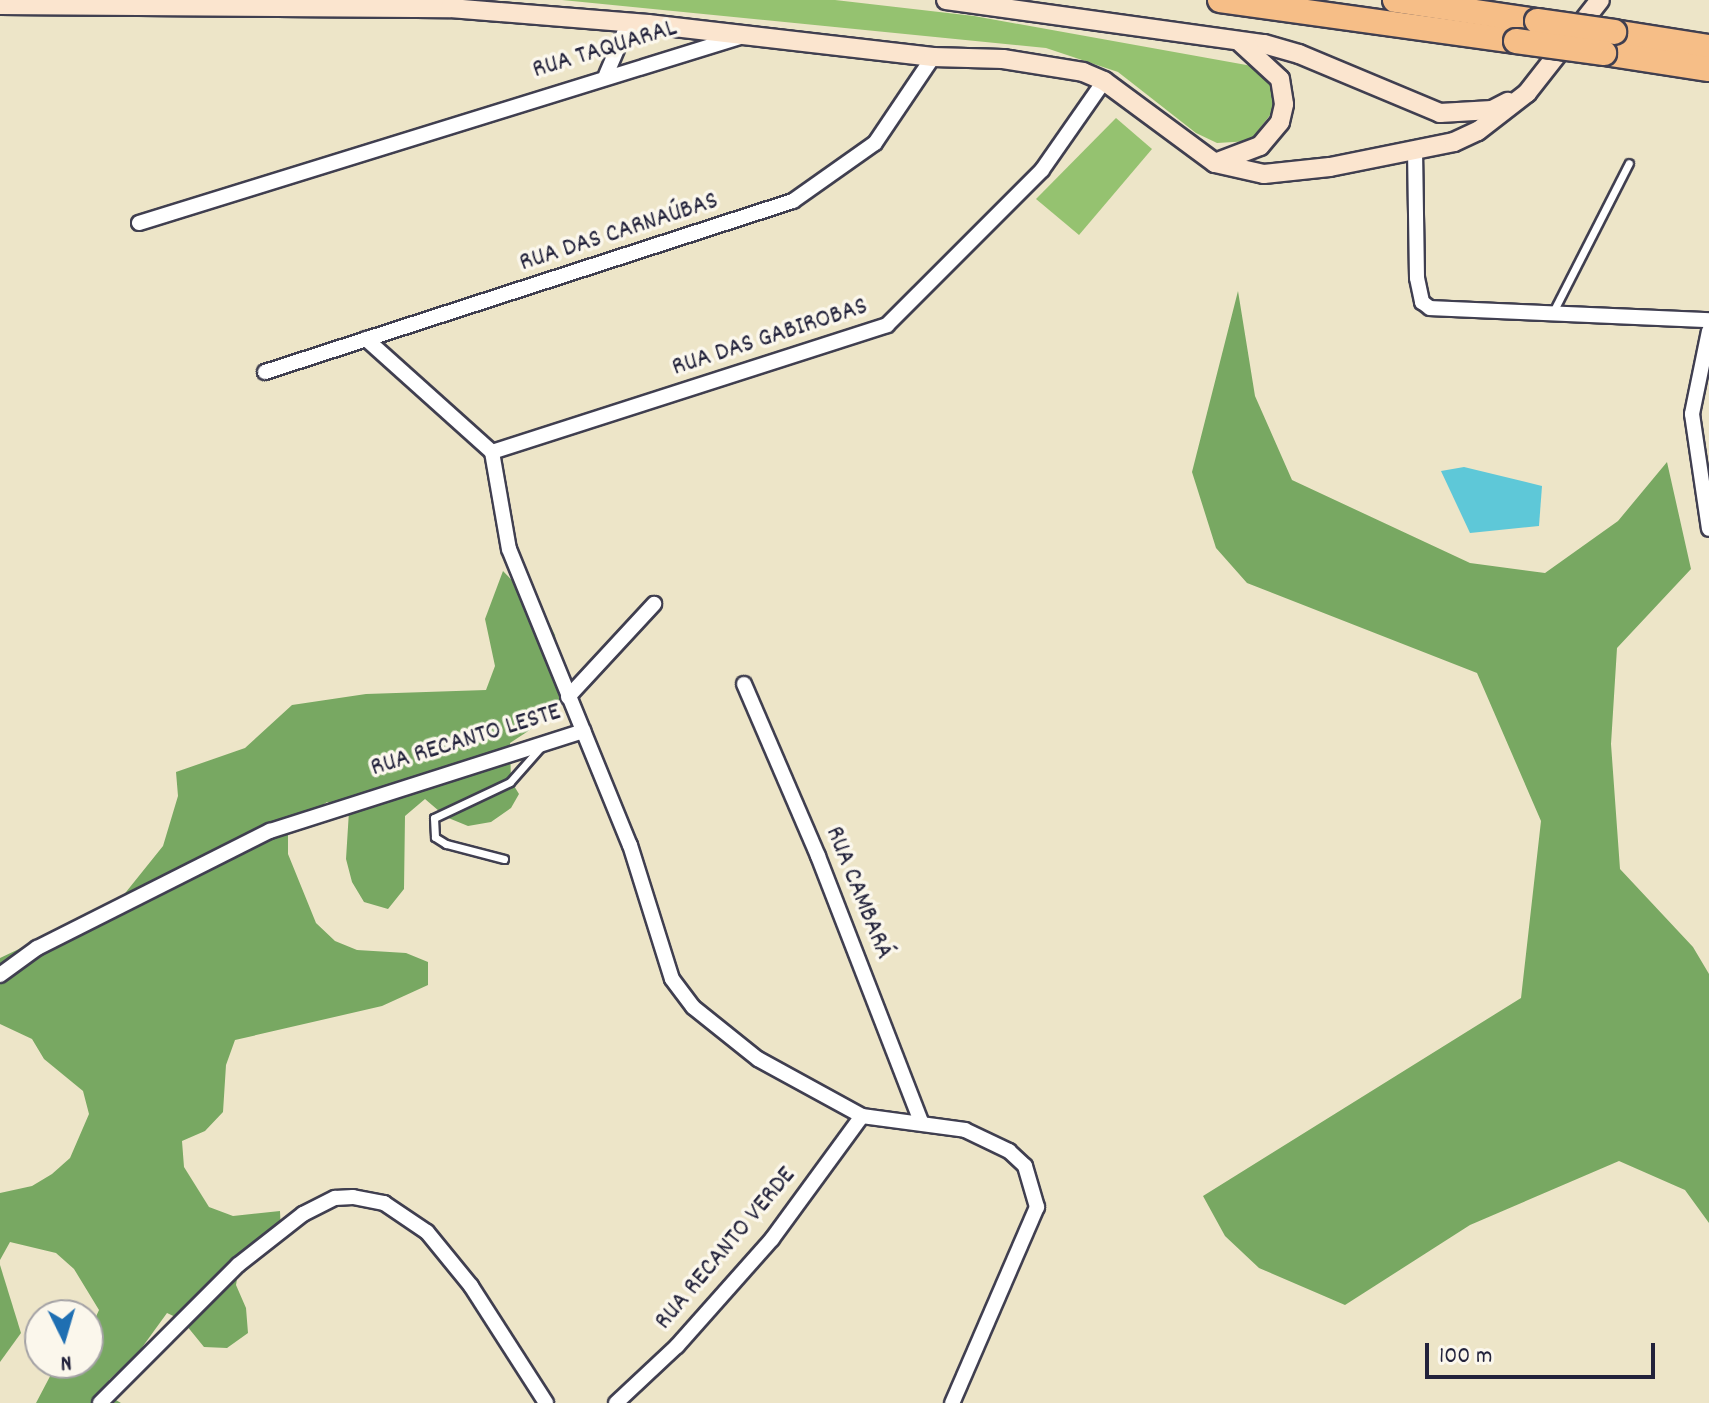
<!DOCTYPE html>
<html>
<head>
<meta charset="utf-8">
<style>
  body { margin:0 }
  #map { position:relative; width:1709px; height:1403px; overflow:hidden; background:#ede5c8; font-family:Dekko,sans-serif }
  div>[style] { position:absolute }
  [style*='--x'] { left:calc(var(--x)*1px); top:calc(var(--y)*1px); width:calc(var(--w)*1px); rotate:calc(var(--a)*1deg) }
  .green>* { inset:0; background:#95c270 }
  .forest>* { inset:0; background:#78a862 }
  .water>* { inset:0; background:#5ec8d8 }
  .roads { filter:drop-shadow(2px 0 #403f50) drop-shadow(-2px 0 #403f50) drop-shadow(0 2px #403f50) drop-shadow(0 -2px #403f50) }
  .service>* { height:7px; margin:-3.5px; padding:0 3.5px; transform-origin:3.5px; border-radius:3.5px; background:#fff }
  .minor>* { height:14px; margin:-7px; padding:0 7px; transform-origin:7px; border-radius:7px; background:#fff }
  .secondary>* { height:18px; margin:-9px; padding:0 9px; transform-origin:9px; border-radius:9px; background:#fbe5cf }
  .motorway>* { height:24px; margin:-12px; padding:0 12px; transform-origin:12px; border-radius:12px; background:#f6be87 }
  .bridges { filter:drop-shadow(2px 0 #403f50) drop-shadow(-2px 0 #403f50) drop-shadow(0 2px #403f50) drop-shadow(0 -2px #403f50) }
  .motorway-bridge>* { height:24px; margin:-12px; padding:0 12px; transform-origin:12px; border-radius:12px; background:#f6be87 }
  span { translate:-50% -50%; white-space:nowrap; text-align:center; line-height:1.15; -webkit-text-stroke:7px #fbf7ec; paint-order:stroke }
  .street-label { font-size:26px; color:#22223b }
  .north { position:absolute; left:24px; top:1299px; width:80px; height:80px; box-sizing:border-box; background:#fbf7ec; border:2px solid #a4a2a5; border-radius:50%; rotate:175deg; font-size:22px; font-weight:700; line-height:32px; text-align:center; color:#22223b }
  .north::after { content:''; display:block; margin:auto; width:28px; height:36px; background:#1f6fb2; clip-path:polygon(50% 0,100% 100%,50% 72%,0 100%) }
  .scale { position:absolute; left:1425px; top:1343px; width:230px; height:36px; box-sizing:border-box; border:4px solid #22223b; border-top:0; padding-left:10px; font-size:24px; line-height:28px; white-space:nowrap; color:#22223b; -webkit-text-stroke:6px #fbf7ec; paint-order:stroke }
</style>
</head>
<body>
<div id="map">
  <div class="green">
    <i style="clip-path:polygon(562px 0,835px 0,974px 16px,1252px 66px,1270px 82px,1274px 110px,1250px 141px,1217px 143px,1196px 133px,1118px 72px,1046px 48px)"></i>
    <i style="clip-path:polygon(1116px 118px,1152px 149px,1079px 235px,1036px 199px)"></i>
  </div>
  <div class="forest">
    <i style="clip-path:polygon(1238px 291px,1255px 396px,1292px 480px,1470px 563px,1545px 573px,1618px 521px,1667px 462px,1691px 569px,1617px 648px,1611px 744px,1620px 869px,1693px 947px,1709px 974px,1709px 1223px,1685px 1190px,1619px 1161px,1470px 1225px,1345px 1305px,1259px 1268px,1225px 1236px,1203px 1196px,1521px 998px,1541px 821px,1477px 673px,1247px 583px,1216px 548px,1192px 472px)"></i>
    <i style="clip-path:polygon(503px 571px,545px 615px,555px 635px,564px 696px,545px 720px,510px 743px,511px 781px,519px 794px,511px 808px,491px 822px,468px 826px,446px 817px,425px 799px,405px 816px,404px 889px,388px 909px,364px 902px,352px 882px,346px 859px,349px 811px,327px 802px,288px 829px,288px 854px,316px 923px,335px 941px,357px 950px,406px 953px,428px 962px,428px 985px,382px 1006px,235px 1040px,226px 1065px,223px 1112px,205px 1131px,182px 1141px,184px 1167px,209px 1207px,233px 1216px,280px 1211px,281px 1234px,240px 1261px,236px 1285px,246px 1308px,248px 1333px,227px 1348px,204px 1347px,182px 1320px,167px 1313px,138px 1353px,109px 1380px,109px 1396px,121px 1403px,36px 1403px,57px 1363px,88px 1363px,88px 1334px,99px 1310px,74px 1269px,56px 1253px,10px 1242px,0 1260px,0 1193px,32px 1186px,52px 1174px,70px 1158px,89px 1114px,83px 1091px,44px 1059px,32px 1039px,0 1024px,0 958px,118px 902px,163px 846px,178px 796px,176px 772px,245px 748px,292px 705px,366px 694px,486px 690px,495px 666px,485px 619px)"></i>
    <i style="clip-path:polygon(0 1265px,21px 1333px,0 1362px)"></i>
  </div>
  <div class="water">
    <i style="clip-path:polygon(1464px 467px,1542px 486px,1539px 526px,1470px 533px,1441px 471px)"></i>
  </div>
  <div class="roads">
    <div class="service">
      <i style="--x:1553;--y:312;--w:167;--a:-63"></i>
      <i style="--x:504;--y:859;--w:60;--a:-165.5"></i>
      <i style="--x:446;--y:844;--w:13;--a:-148"></i>
      <i style="--x:435;--y:837;--w:19;--a:-93"></i>
      <i style="--x:434;--y:818;--w:84;--a:-25.3"></i>
      <i style="--x:510;--y:782;--w:45;--a:-48.6"></i>
    </div>
    <div class="minor">
      <i style="--x:606;--y:75;--w:56;--a:-66.7"></i>
      <i style="--x:1415;--y:150;--w:128;--a:89.1"></i>
      <i style="--x:1417;--y:278;--w:25;--a:78"></i>
      <i style="--x:1422;--y:302;--w:10;--a:37"></i>
      <i style="--x:1430;--y:308;--w:279;--a:2.5"></i>
      <i style="--x:139;--y:223;--w:629;--a:-17.2"></i>
      <i style="--x:1709;--y:331;--w:85;--a:101.6"></i>
      <i style="--x:1692;--y:414;--w:116;--a:81.6"></i>
      <i style="--x:366;--y:339;--w:169;--a:41.9"></i>
      <i style="--x:265;--y:372;--w:555;--a:-17.95"></i>
      <i style="--x:793;--y:201;--w:100;--a:-35.3"></i>
      <i style="--x:875;--y:143;--w:104;--a:-56"></i>
      <i style="--x:492;--y:452;--w:98;--a:80.1"></i>
      <i style="--x:509;--y:549;--w:320;--a:67.8"></i>
      <i style="--x:630;--y:845;--w:140;--a:72.6"></i>
      <i style="--x:672;--y:979;--w:35;--a:53"></i>
      <i style="--x:693;--y:1007;--w:83;--a:38.7"></i>
      <i style="--x:758;--y:1059;--w:119;--a:28.7"></i>
      <i style="--x:862;--y:1116;--w:104;--a:7.7"></i>
      <i style="--x:965;--y:1130;--w:49;--a:25.5"></i>
      <i style="--x:1009;--y:1151;--w:22;--a:43"></i>
      <i style="--x:1025;--y:1166;--w:43;--a:73.7"></i>
      <i style="--x:1037;--y:1207;--w:214;--a:113.4"></i>
      <i style="--x:492;--y:452;--w:415;--a:-17.8"></i>
      <i style="--x:887;--y:325;--w:219;--a:-45"></i>
      <i style="--x:1042;--y:170;--w:108;--a:-55.1"></i>
      <i style="--x:744;--y:684;--w:187;--a:66.7"></i>
      <i style="--x:818;--y:856;--w:285;--a:68.8"></i>
      <i style="--x:568;--y:697;--w:127;--a:-47.2"></i>
      <i style="--x:0;--y:975;--w:46;--a:-36.1"></i>
      <i style="--x:37;--y:948;--w:261;--a:-26.7"></i>
      <i style="--x:270;--y:831;--w:329;--a:-17.7"></i>
      <i style="--x:100;--y:1403;--w:195;--a:-45"></i>
      <i style="--x:238;--y:1265;--w:83;--a:-38.1"></i>
      <i style="--x:303;--y:1214;--w:36;--a:-27"></i>
      <i style="--x:335;--y:1198;--w:18;--a:-3"></i>
      <i style="--x:353;--y:1197;--w:32;--a:11"></i>
      <i style="--x:384;--y:1203;--w:52;--a:34"></i>
      <i style="--x:427;--y:1232;--w:70;--a:50.8"></i>
      <i style="--x:471;--y:1286;--w:139;--a:57.3"></i>
      <i style="--x:616;--y:1403;--w:83;--a:-43.1"></i>
      <i style="--x:677;--y:1346;--w:143;--a:-48.4"></i>
      <i style="--x:772;--y:1239;--w:152;--a:-53.8"></i>
    </div>
    <div class="secondary">
      <i style="--x:946;--y:0;--w:321;--a:7.9"></i>
      <i style="--x:1264;--y:44;--w:36;--a:16"></i>
      <i style="--x:1299;--y:54;--w:153;--a:22.7"></i>
      <i style="--x:1440;--y:113;--w:52;--a:-3.3"></i>
      <i style="--x:1492;--y:110;--w:18;--a:-27"></i>
      <i style="--x:0;--y:5;--w:450;--a:0.4"></i>
      <i style="--x:450;--y:8;--w:199;--a:4.6"></i>
      <i style="--x:648;--y:24;--w:287;--a:6.6"></i>
      <i style="--x:933;--y:57;--w:70;--a:1.6"></i>
      <i style="--x:1003;--y:59;--w:81;--a:9.2"></i>
      <i style="--x:1083;--y:72;--w:23;--a:23"></i>
      <i style="--x:1104;--y:81;--w:138;--a:36.5"></i>
      <i style="--x:1215;--y:163;--w:50;--a:12.7"></i>
      <i style="--x:1264;--y:174;--w:66;--a:-6.1"></i>
      <i style="--x:1330;--y:167;--w:126;--a:-11.4"></i>
      <i style="--x:1454;--y:142;--w:26;--a:-25"></i>
      <i style="--x:1478;--y:131;--w:62;--a:-37.8"></i>
      <i style="--x:1527;--y:93;--w:118;--a:-51.9"></i>
      <i style="--x:1215;--y:163;--w:48;--a:-20.7"></i>
      <i style="--x:1260;--y:146;--w:31;--a:-50"></i>
      <i style="--x:1280;--y:122;--w:18;--a:-77"></i>
      <i style="--x:1284;--y:104;--w:25;--a:-99"></i>
      <i style="--x:1280;--y:79;--w:53;--a:-137.3"></i>
    </div>
    <div class="motorway">
      <i style="--x:1220;--y:0;--w:299;--a:7.9"></i>
      <i style="--x:1395;--y:0;--w:144;--a:8.4"></i>
      <i style="--x:1614;--y:32;--w:96;--a:9"></i>
      <i style="--x:1604;--y:53;--w:106;--a:8.7"></i>
    </div>
  </div>
  <div class="bridges">
    <div class="motorway-bridge">
      <i style="--x:1537;--y:21;--w:78;--a:8.1"></i>
      <i style="--x:1516;--y:41;--w:89;--a:7.8"></i>
    </div>
  </div>
  <div class="street-label">
    <span style="left:605px;top:50px;rotate:-17deg">RUA TAQUARAL</span>
    <span style="left:619px;top:233px;rotate:-18deg">RUA DAS CARNAÚBAS</span>
    <span style="left:770px;top:338px;rotate:-18deg">RUA DAS GABIROBAS</span>
    <span style="left:466px;top:741px;rotate:-17deg">RUA RECANTO LESTE</span>
    <span style="left:858px;top:893px;rotate:68deg">RUA CAMBARÁ</span>
    <span style="left:726px;top:1249px;rotate:-50deg">RUA RECANTO VERDE</span>
  </div>
  <div class="north">N</div>
  <div class="scale">100 m</div>
</div>
</body>
</html>
